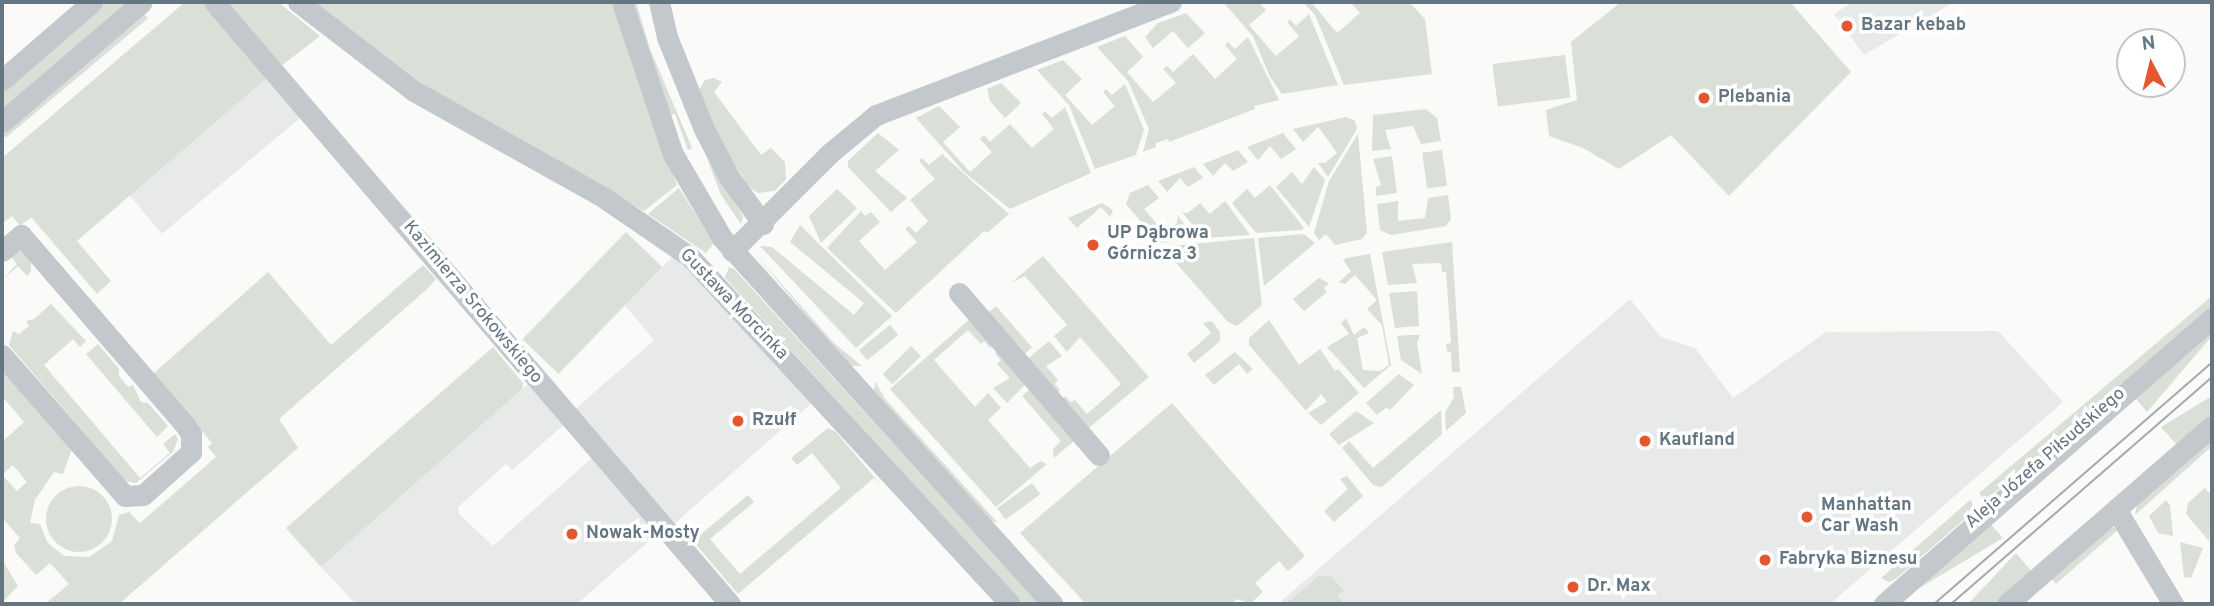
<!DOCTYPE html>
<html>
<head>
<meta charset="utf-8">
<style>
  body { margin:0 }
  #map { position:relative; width:2214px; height:606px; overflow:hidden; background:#fafaf8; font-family:Overpass,sans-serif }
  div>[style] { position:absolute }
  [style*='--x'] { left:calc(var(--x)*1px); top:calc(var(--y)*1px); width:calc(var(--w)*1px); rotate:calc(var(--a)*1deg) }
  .built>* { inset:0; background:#e8e9e9; transform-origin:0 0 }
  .green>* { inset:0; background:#dadfd7; transform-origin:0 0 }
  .round { border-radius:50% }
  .minor>* { height:21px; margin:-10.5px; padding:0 10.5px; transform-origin:10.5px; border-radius:10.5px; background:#c3c8cc }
  .tram>* { height:2px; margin:-1px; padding:0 1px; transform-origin:1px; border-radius:1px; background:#a2aab0 }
  .dots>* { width:19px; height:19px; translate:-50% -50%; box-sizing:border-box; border:4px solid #fff; border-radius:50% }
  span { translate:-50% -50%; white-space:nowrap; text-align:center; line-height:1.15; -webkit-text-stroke:7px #fff; paint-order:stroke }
  .poi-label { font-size:18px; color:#657683; font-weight:700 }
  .left { translate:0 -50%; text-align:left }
  .street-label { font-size:18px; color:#657683 }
  .frame { position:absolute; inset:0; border:4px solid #657683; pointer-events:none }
  .north { position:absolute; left:2116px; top:28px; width:70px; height:70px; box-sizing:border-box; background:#fff; border:2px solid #c1c8cd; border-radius:50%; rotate:353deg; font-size:19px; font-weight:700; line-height:28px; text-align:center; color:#657683 }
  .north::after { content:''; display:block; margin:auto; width:24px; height:32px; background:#e4572e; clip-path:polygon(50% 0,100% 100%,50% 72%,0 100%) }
</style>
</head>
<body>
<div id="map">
  <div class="built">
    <i style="clip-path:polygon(1853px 2px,1954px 2px,1864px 55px,1834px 14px)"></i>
    <i style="left:268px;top:77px;width:52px;height:182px;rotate:50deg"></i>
    <i style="clip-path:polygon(674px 256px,813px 402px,673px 525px,574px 410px,654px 340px,622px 302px)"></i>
    <i style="clip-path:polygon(1630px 299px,1661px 337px,1695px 348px,1733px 398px,1826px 332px,1998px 331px,2063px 402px,1830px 604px,1278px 604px)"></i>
    <i style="clip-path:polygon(529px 383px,565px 424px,512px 470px,506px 464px,458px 507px,459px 514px,493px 546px,593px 457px,658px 533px,577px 604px,356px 604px,321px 567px)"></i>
  </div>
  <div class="green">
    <i style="clip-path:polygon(105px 2px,129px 2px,2px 112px,2px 91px)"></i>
    <i style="clip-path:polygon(185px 2px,202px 2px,268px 77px,77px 241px,111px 281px,97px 294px,31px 217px,20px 226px,12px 216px,2px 224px,2px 158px)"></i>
    <i style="clip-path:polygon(226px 2px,278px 2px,320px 36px,281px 66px)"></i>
    <i style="clip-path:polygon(313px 2px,612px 2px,677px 185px,644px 211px,432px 91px)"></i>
    <i style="clip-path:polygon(632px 2px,636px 2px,650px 49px,692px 148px,688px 150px,675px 114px,669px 115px)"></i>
    <i style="clip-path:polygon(1223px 2px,1258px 2px,1266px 10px,1249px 25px,1276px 56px,1299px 36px,1287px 22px,1290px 19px,1296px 26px,1309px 14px,1338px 85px,1282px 94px,1270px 77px,1253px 36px)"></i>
    <i style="clip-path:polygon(1303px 2px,1311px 2px,1337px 33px,1360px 13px,1350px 2px,1409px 2px,1425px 19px,1432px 74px,1344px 85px,1315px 15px)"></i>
    <i style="clip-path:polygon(1621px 2px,1790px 2px,1851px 72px,1729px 196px,1671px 135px,1619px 169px,1583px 148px,1549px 136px,1546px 110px,1577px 100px,1571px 42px)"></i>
    <i style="left:143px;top:12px;width:8px;height:186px;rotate:50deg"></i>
    <i style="clip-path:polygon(1186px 13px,1205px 33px,1188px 48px,1173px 31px,1153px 48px,1145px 37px,1158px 23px)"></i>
    <i style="clip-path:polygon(1125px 36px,1143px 57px,1127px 72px,1153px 102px,1176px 83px,1163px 69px,1167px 66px,1173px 72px,1193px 54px,1215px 79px,1237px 59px,1225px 45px,1228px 42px,1235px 49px,1248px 37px,1279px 100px,1254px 106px,1255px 109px,1169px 142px,1168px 139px,1156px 143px,1156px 147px,1143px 152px,1149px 129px,1128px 81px,1097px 47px)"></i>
    <i style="left:1565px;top:55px;width:43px;height:73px;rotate:83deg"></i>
    <i style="clip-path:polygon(1063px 60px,1082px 79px,1065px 95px,1092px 125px,1115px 106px,1103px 92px,1106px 89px,1112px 95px,1125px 84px,1144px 130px,1136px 155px,1095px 169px,1069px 105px,1037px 70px)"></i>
    <i style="clip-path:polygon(714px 78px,722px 82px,714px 92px,761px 155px,771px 148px,785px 162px,786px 179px,775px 191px,758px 193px,749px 187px,722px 145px,699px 90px,705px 80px)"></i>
    <i style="clip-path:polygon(1001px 83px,1021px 103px,1005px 118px,990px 101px,987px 89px)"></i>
    <i style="clip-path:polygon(939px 106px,960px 127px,943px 142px,970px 172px,992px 152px,980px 139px,984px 135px,990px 142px,1010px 124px,1032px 148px,1054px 129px,1042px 114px,1045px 111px,1052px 118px,1065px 107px,1091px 173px,1010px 209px,965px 173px,916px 118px)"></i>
    <i style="clip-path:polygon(1426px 109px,1437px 118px,1441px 141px,1421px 144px,1413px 126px,1385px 130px,1391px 149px,1372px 151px,1373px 115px)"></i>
    <i style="clip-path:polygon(1346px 117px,1355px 121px,1357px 129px,1328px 177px,1318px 163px,1325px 163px,1337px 153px,1325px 136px,1318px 127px,1303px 142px,1293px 129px)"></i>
    <i style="clip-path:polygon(878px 133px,899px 150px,875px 171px,907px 198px,891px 212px,848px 167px,848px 161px)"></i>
    <i style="clip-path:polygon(1283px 133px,1296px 149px,1281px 159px,1270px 146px,1258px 160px,1247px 147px)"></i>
    <i style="clip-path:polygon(1358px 134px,1367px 233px,1362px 239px,1335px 245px,1326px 234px,1319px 240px,1314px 233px,1329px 181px)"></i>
    <i style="clip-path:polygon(1238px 150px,1248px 162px,1233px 171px,1225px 163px,1213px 176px,1203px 164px)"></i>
    <i style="left:1442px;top:150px;width:36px;height:20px;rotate:82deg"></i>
    <i style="clip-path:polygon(705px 153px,743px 216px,741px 224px,721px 195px)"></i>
    <i style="clip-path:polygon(942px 154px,1009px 214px,987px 233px,984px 231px,896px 313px,827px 248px,861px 211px,865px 216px,871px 212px,880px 222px,859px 241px,885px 270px,917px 242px,905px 229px,909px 226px,916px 233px,928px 221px,910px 200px,935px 179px,919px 161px,922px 158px,929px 165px)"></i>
    <i style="clip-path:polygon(1392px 156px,1397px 193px,1376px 196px,1376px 187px,1381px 185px,1373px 159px)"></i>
    <i style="clip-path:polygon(1194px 167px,1203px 178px,1188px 187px,1180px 178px,1167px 192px,1158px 181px)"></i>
    <i style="clip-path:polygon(1314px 167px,1325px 180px,1309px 227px,1276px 187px,1292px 172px,1302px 184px)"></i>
    <i style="clip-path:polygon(1148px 185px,1159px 198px,1144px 209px,1165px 233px,1177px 223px,1178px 216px,1196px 239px,1159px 243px,1126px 204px,1130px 193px)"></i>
    <i style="clip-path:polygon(1270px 185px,1304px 228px,1302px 230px,1256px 233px,1232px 203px,1247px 189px,1255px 198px)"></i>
    <i style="clip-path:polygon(679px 188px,714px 243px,706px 253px,648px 214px)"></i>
    <i style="clip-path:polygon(837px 189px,857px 208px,821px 243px,809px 216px)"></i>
    <i style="clip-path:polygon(1448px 195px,1451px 219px,1446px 226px,1391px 235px,1380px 230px,1377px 204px,1398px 201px,1398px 221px,1425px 218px,1428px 198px)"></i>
    <i style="clip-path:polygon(1225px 201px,1250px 235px,1203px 238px,1182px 212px,1188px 213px,1200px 203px,1210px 214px)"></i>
    <i style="clip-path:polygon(1102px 203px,1113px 210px,1110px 217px,1101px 207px,1077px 228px,1068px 218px)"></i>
    <i style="clip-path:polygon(800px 225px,892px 316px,856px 348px,760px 246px,772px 247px,854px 315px,864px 303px,790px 242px)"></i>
    <i style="left:626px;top:232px;width:50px;height:149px;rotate:44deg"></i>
    <i style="clip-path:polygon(1304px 234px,1315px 243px,1264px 286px,1258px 238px)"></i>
    <i style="clip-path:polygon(1254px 238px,1262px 305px,1237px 326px,1228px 322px,1162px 247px)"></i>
    <i style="clip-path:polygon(1452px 242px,1460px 372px,1452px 372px,1451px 352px,1447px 351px,1446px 344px,1451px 343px,1446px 272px,1442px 272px,1441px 263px,1412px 264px,1417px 283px,1388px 285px,1382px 252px)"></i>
    <i style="clip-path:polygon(19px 250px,31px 260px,31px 272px,27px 276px,18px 266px,2px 280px,17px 264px,9px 254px)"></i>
    <i style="clip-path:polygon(754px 253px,834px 343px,862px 366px,849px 366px)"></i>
    <i style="clip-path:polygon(1370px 254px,1391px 365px,1364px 388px,1327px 347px,1349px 334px,1341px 323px,1346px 318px,1354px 335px,1364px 327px,1369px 333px,1357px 338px,1363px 370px,1380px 371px,1389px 365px,1382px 325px,1367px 309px,1377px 300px,1355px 275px,1345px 284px,1339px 282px,1351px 271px,1343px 260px,1332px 268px,1346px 258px)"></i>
    <i style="clip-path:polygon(1043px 256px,1149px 377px,1084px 432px,1058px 402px,1065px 396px,1071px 402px,1075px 400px,1087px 414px,1121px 384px,1080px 337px,1067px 352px,1054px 336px,1067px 325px,1025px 276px,1011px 283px)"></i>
    <i style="clip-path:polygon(evenodd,423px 265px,436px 279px,427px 289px,279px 419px,298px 448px,119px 604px,45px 604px,69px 584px,50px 563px,36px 575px,16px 553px,14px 545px,20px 538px,2px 518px,2px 442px,24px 422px,2px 396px,2px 368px,73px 446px,63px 474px,54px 472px,35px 500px,30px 523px,40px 524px,47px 542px,64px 556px,89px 557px,112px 541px,119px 515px,129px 512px,140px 523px,216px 457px,208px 447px,212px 443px,153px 374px,268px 272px,331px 345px,423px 265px,13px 465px,27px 482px,17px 491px,2px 475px,13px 465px)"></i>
    <i style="clip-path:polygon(729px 267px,734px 269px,1040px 604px,1023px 604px,725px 278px)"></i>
    <i style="clip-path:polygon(1319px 278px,1329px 283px,1324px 288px,1327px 292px,1304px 311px,1293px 299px)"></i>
    <i style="clip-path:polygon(1417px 291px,1419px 326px,1395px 328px,1389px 293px)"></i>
    <i style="clip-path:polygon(2212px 296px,2212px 307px,1985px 501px,1979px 493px)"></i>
    <i style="clip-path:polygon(51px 304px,86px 341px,80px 347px,73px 339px,44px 365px,140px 478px,170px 453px,163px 444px,175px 434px,178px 439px,173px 452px,136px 483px,125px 481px,9px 345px,13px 331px,19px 334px,29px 326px,26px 321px,34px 319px)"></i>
    <i style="left:996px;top:306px;width:55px;height:16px;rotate:49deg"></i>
    <i style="clip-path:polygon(970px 319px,996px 342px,990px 348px,984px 341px,981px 344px,968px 330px,934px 360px,975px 407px,988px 393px,1001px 408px,988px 420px,1030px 468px,1041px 461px,1047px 464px,996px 507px,890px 389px)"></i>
    <i style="clip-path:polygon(1269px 320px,1299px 365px,1320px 349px,1335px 371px,1338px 369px,1359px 393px,1321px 425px,1308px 413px,1327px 402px,1321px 394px,1306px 411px,1249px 345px,1249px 338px)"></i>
    <i style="clip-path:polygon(1212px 321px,1220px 332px,1220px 341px,1194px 363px,1187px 354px,1211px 333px,1203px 323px)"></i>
    <i style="left:890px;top:325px;width:13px;height:40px;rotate:51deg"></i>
    <i style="clip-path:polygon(2212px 329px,2212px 336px,2147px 412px,2133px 395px)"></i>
    <i style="clip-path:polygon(1409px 335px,1420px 335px,1417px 343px,1422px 374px,1401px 360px,1397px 336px)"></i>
    <i style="clip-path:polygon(1049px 341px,1062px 356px,1046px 366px,1058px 380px,1055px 384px,1060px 390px,1053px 396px,1024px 362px)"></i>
    <i style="clip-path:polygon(98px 344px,119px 369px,119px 376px,128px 387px,133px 385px,141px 402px,148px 403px,168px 426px,157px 437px,86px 354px)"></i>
    <i style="left:911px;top:346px;width:14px;height:40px;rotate:45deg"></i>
    <i style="clip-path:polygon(493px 347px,523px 383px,522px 389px,321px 567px,286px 528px)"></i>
    <i style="clip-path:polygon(1001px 348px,1027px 383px,1007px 403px,993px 388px,1010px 378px,997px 364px,1001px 360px,995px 354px)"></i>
    <i style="clip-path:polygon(1235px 352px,1253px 369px,1247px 374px,1239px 364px,1214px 385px,1205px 375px)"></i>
    <i style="clip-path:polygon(1399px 374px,1414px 385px,1390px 410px,1387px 407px,1377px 415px,1366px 403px)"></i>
    <i style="clip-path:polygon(875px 381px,885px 399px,998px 523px,989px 520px,874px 391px)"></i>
    <i style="clip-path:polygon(1034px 386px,1074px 441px,1054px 458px,1053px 449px,1061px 441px,1022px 396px)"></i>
    <i style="clip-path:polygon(1453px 387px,1461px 387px,1466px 413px,1446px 431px,1445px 413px,1454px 397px)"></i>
    <i style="clip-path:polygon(2212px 396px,2212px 414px,2177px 445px,2161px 427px)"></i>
    <i style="clip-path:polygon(1172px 403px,1305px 556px,1288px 571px,1279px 561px,1255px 583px,1263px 592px,1250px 604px,1237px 599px,1230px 604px,1086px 604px,1020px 533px)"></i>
    <i style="clip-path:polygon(1441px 410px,1442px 434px,1382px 487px,1373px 485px,1342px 448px,1349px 441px,1373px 468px)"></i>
    <i style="clip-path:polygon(1356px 411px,1374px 423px,1339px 445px,1329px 434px)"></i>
    <i style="clip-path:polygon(828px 428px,836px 432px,881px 485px,874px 478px,738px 594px,693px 541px,748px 495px,754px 502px,710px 539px,740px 574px,841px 488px,812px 453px,797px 465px,791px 458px)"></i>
    <i style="clip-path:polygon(2212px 437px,2212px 446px,2135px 515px,2137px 504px)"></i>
    <i style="clip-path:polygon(1347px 476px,1363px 496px,1334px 522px,1324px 511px,1348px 489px,1340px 479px)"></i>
    <i style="left:1032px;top:483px;width:14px;height:43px;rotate:54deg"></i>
    <i class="round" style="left:46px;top:486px;width:66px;height:66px"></i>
    <i style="clip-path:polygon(2205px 488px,2212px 496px,2209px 541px,2186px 514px,2188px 503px)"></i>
    <i style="clip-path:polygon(1970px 500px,1977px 508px,1897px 578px,1889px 582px,1881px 578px)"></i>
    <i style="clip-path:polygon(2166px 500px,2170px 505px,2173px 536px,2158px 533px,2149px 516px)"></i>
    <i style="clip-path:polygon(1988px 521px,2003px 538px,1911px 593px)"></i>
    <i style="clip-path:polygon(2111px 527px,2120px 528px,2056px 584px,2051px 578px)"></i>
    <i style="clip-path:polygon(2180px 542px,2203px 548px,2191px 578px,2184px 577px)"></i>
    <i style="clip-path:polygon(2016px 553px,2031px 571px,1994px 604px,1968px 604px)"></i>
    <i style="clip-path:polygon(4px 563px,18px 586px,2px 603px,2px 565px)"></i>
    <i style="clip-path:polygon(1319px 576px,1331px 576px,1344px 591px,1337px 596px,1344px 604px,1286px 604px)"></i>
  </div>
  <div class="minor">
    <i style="--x:214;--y:2;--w:793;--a:49.4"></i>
    <i style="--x:298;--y:2;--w:146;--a:37.5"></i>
    <i style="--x:414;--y:91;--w:217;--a:29.3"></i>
    <i style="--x:603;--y:197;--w:104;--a:34.5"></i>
    <i style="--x:689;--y:256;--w:473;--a:47.3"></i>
    <i style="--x:622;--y:2;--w:160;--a:71.5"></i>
    <i style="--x:673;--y:154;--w:97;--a:59.7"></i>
    <i style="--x:722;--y:238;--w:493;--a:47.9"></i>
    <i style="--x:659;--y:2;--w:36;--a:77"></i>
    <i style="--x:667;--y:37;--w:99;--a:68.1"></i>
    <i style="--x:704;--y:129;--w:54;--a:62.5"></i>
    <i style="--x:729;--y:177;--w:58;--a:54.1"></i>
    <i style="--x:2;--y:80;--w:119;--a:-40.9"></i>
    <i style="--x:2;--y:122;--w:184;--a:-40.6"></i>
    <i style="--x:2;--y:251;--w:25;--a:-40"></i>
    <i style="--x:21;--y:235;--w:251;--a:49.2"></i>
    <i style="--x:185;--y:425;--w:11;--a:56"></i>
    <i style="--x:191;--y:434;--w:18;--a:90"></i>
    <i style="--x:191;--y:452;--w:64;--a:138.1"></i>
    <i style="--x:143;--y:495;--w:18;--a:177"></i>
    <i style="--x:125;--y:496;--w:187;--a:-131.1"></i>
    <i style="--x:732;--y:251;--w:139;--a:-45"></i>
    <i style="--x:830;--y:153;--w:60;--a:-39.6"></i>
    <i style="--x:876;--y:115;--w:316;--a:-21"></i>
    <i style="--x:959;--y:293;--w:214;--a:49.2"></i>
    <i style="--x:2116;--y:509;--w:111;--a:59"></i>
    <i style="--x:1884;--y:604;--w:435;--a:-41.1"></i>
    <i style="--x:2007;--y:604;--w:271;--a:-41"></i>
  </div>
  <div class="tram">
    <i style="--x:1934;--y:604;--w:369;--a:-41"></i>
    <i style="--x:1951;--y:604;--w:346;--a:-41"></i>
  </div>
  <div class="dots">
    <i style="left:1847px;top:26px;background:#e4572e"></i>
    <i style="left:1704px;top:98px;background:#e4572e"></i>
    <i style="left:1093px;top:245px;background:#e4572e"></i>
    <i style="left:738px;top:421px;background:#e4572e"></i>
    <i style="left:1645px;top:441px;background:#e4572e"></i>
    <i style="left:1807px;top:517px;background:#e4572e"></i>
    <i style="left:572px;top:534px;background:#e4572e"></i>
    <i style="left:1765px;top:560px;background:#e4572e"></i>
    <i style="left:1573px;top:587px;background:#e4572e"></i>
  </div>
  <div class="poi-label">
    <span class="left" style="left:1861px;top:26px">Bazar kebab</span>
    <span class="left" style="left:1718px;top:98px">Plebania</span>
    <span class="left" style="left:1107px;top:245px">UP Dąbrowa<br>Górnicza 3</span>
    <span class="left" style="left:752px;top:421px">Rzułf</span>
    <span class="left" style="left:1659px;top:441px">Kaufland</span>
    <span class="left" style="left:1821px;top:517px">Manhattan<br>Car Wash</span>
    <span class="left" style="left:586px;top:534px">Nowak-Mosty</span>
    <span class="left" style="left:1779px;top:560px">Fabryka Biznesu</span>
    <span class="left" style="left:1587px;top:587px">Dr. Max</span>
  </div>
  <div class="street-label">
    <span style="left:472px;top:303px;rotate:50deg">Kazimierza Srokowskiego</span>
    <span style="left:733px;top:305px;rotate:46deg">Gustawa Morcinka</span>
    <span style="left:2046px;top:459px;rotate:-41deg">Aleja Józefa Piłsudskiego</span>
  </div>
  <div class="frame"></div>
  <div class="north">N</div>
</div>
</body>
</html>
